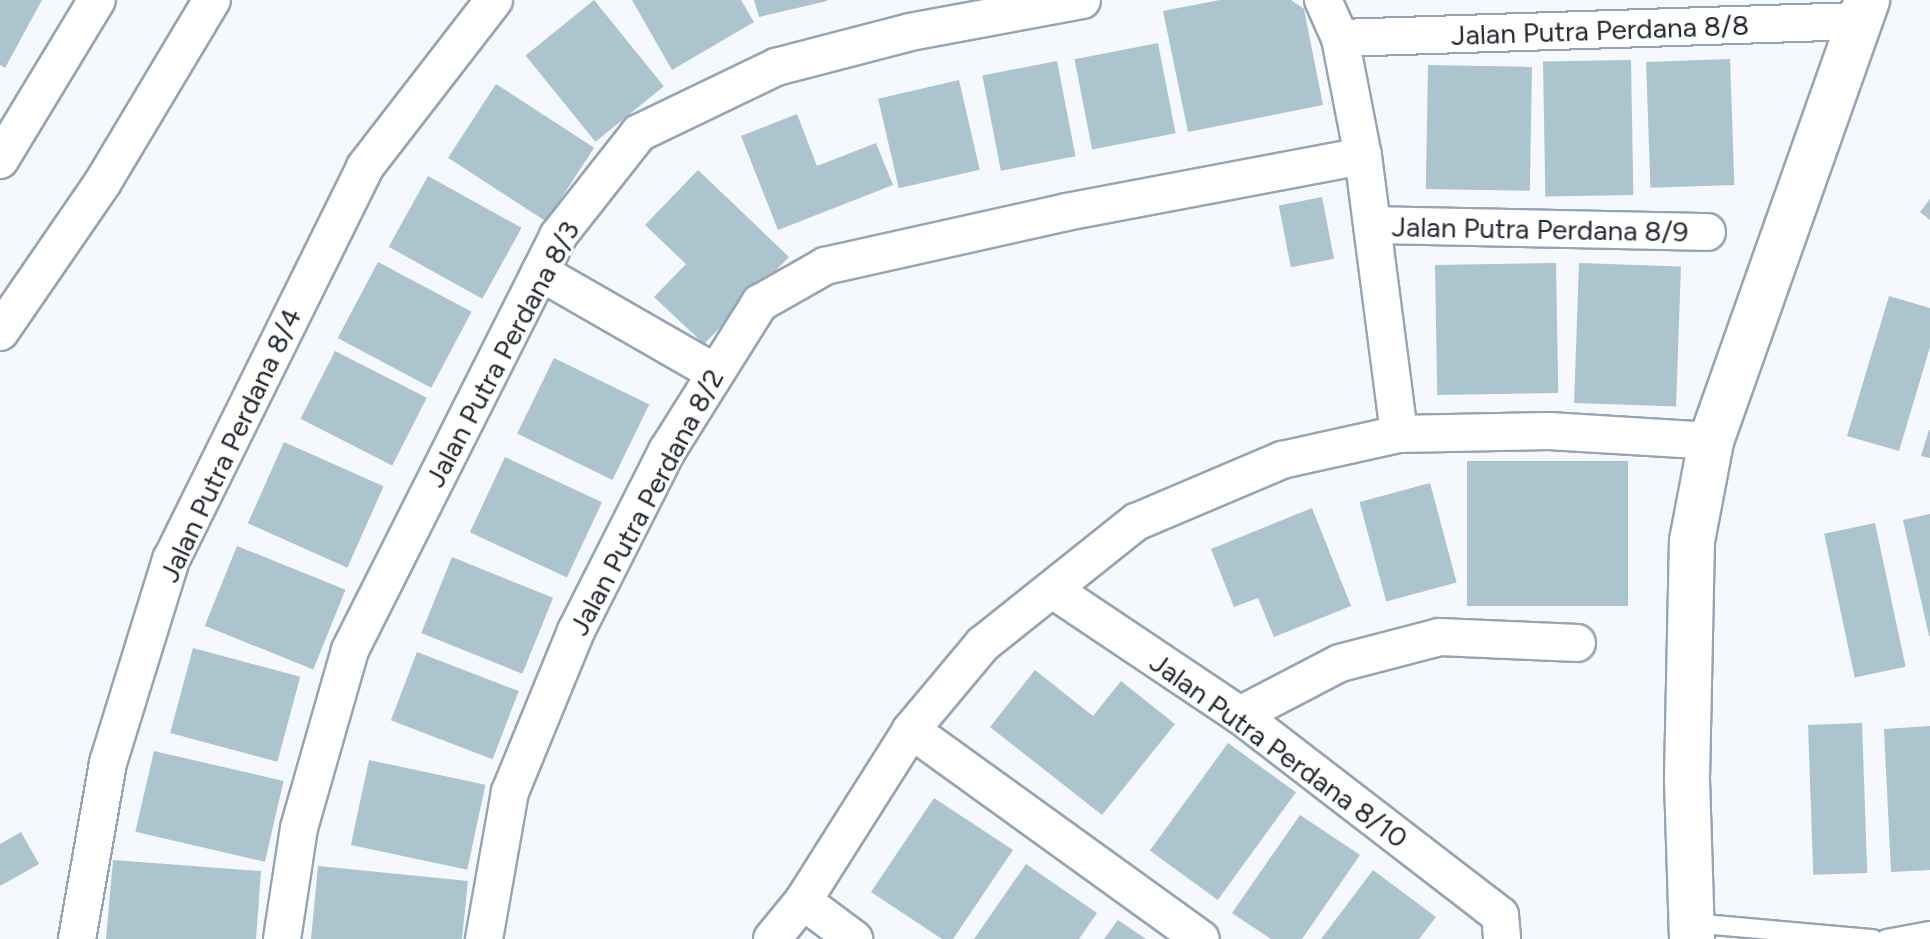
<!DOCTYPE html>
<html>
<head>
<meta charset="utf-8">
<style>
  body { margin:0 }
  #map { position:relative; width:1930px; height:939px; overflow:hidden; background:#f5f8fc; font-family:Figtree,sans-serif }
  div>[style] { position:absolute }
  [style*='--x'] { left:calc(var(--x)*1px); top:calc(var(--y)*1px); width:calc(var(--w)*1px); rotate:calc(var(--a)*1deg) }
  .building>* { inset:0; background:#acc4cd; transform-origin:0 0 }
  .roads { filter:drop-shadow(2px 0 #96a5b5) drop-shadow(-2px 0 #96a5b5) drop-shadow(0 2px #96a5b5) drop-shadow(0 -2px #96a5b5) }
  .lane>* { height:18px; margin:-9px; padding:0 9px; transform-origin:9px; border-radius:9px; background:#fff }
  .street>* { height:36px; margin:-18px; padding:0 18px; transform-origin:18px; border-radius:18px; background:#fff }
  .secondary>* { height:44px; margin:-22px; padding:0 22px; transform-origin:22px; border-radius:22px; background:#fff }
  span { translate:-50% -50%; white-space:nowrap; text-align:center; line-height:1.15; -webkit-text-stroke:6px #fff; paint-order:stroke }
  .street-label { font-size:28px; color:#242a30 }
</style>
</head>
<body>
<div id="map">
  <div class="building">
    <i style="clip-path:polygon(0 0,42px 0,5px 68px,0 65px)"></i>
    <i style="left:594px;top:0;width:111px;height:88px;rotate:51deg"></i>
    <i style="clip-path:polygon(632px 0,741px 0,754px 22px,672px 70px)"></i>
    <i style="clip-path:polygon(754px 0,827px 0,827px 1px,759px 17px)"></i>
    <i style="clip-path:polygon(1220px 0,1291px 0,1304px 9px,1323px 105px,1188px 132px,1163px 11px)"></i>
    <i style="left:1158px;top:43px;width:92px;height:85px;rotate:79deg"></i>
    <i style="left:1730px;top:59px;width:126px;height:84px;rotate:88deg"></i>
    <i style="left:1631px;top:60px;width:135px;height:88px;rotate:89deg"></i>
    <i style="left:1057px;top:61px;width:97px;height:76px;rotate:79deg"></i>
    <i style="left:1428px;top:65px;width:104px;height:124px;rotate:1deg"></i>
    <i style="left:959px;top:80px;width:92px;height:83px;rotate:77deg"></i>
    <i style="left:496px;top:84px;width:117px;height:88px;rotate:33deg"></i>
    <i style="clip-path:polygon(797px 114px,817px 166px,876px 143px,893px 185px,778px 230px,741px 136px)"></i>
    <i style="clip-path:polygon(698px 170px,789px 257px,704px 344px,654px 297px,686px 264px,645px 225px)"></i>
    <i style="left:428px;top:176px;width:107px;height:81px;rotate:29deg"></i>
    <i style="left:1322px;top:197px;width:63px;height:44px;rotate:79deg"></i>
    <i style="clip-path:polygon(1930px 199px,1930px 220px,1920px 212px)"></i>
    <i style="left:378px;top:262px;width:106px;height:86px;rotate:28deg"></i>
    <i style="left:1556px;top:263px;width:130px;height:121px;rotate:89deg"></i>
    <i style="left:1579px;top:263px;width:102px;height:140px;rotate:2deg"></i>
    <i style="clip-path:polygon(1889px 296px,1930px 308px,1930px 347px,1899px 451px,1847px 436px)"></i>
    <i style="left:335px;top:351px;width:103px;height:76px;rotate:27deg"></i>
    <i style="left:554px;top:358px;width:106px;height:84px;rotate:26deg"></i>
    <i style="clip-path:polygon(1929px 430px,1930px 430px,1930px 458px,1921px 456px)"></i>
    <i style="left:284px;top:442px;width:109px;height:89px;rotate:24deg"></i>
    <i style="left:505px;top:457px;width:107px;height:83px;rotate:25deg"></i>
    <i style="left:1628px;top:461px;width:145px;height:161px;rotate:90deg"></i>
    <i style="left:1430px;top:483px;width:103px;height:73px;rotate:75deg"></i>
    <i style="clip-path:polygon(1312px 508px,1351px 606px,1274px 637px,1258px 598px,1234px 607px,1211px 549px)"></i>
    <i style="clip-path:polygon(1930px 514px,1930px 636px,1929px 636px,1903px 520px)"></i>
    <i style="left:1875px;top:523px;width:147px;height:52px;rotate:78deg"></i>
    <i style="left:237px;top:546px;width:117px;height:86px;rotate:22deg"></i>
    <i style="left:452px;top:557px;width:109px;height:82px;rotate:22deg"></i>
    <i style="left:193px;top:648px;width:111px;height:88px;rotate:15deg"></i>
    <i style="left:417px;top:652px;width:109px;height:73px;rotate:21deg"></i>
    <i style="clip-path:polygon(1035px 670px,1093px 716px,1121px 681px,1175px 724px,1102px 815px,990px 727px)"></i>
    <i style="left:1862px;top:723px;width:150px;height:54px;rotate:88deg"></i>
    <i style="clip-path:polygon(1930px 726px,1930px 870px,1891px 872px,1884px 729px)"></i>
    <i style="left:1228px;top:743px;width:84px;height:133px;rotate:36deg"></i>
    <i style="left:154px;top:751px;width:133px;height:83px;rotate:13deg"></i>
    <i style="left:369px;top:760px;width:119px;height:87px;rotate:12deg"></i>
    <i style="clip-path:polygon(934px 798px,1013px 850px,953px 939px,942px 939px,871px 892px)"></i>
    <i style="clip-path:polygon(1300px 815px,1360px 855px,1302px 939px,1271px 939px,1232px 913px)"></i>
    <i style="clip-path:polygon(21px 832px,39px 864px,0 886px,0 844px)"></i>
    <i style="clip-path:polygon(113px 860px,261px 871px,256px 939px,106px 939px)"></i>
    <i style="clip-path:polygon(1026px 864px,1097px 913px,1079px 939px,974px 939px)"></i>
    <i style="clip-path:polygon(318px 866px,468px 881px,462px 939px,311px 939px)"></i>
    <i style="clip-path:polygon(1373px 870px,1436px 917px,1419px 939px,1321px 939px)"></i>
    <i style="clip-path:polygon(1118px 920px,1146px 939px,1104px 939px)"></i>
  </div>
  <div class="roads">
    <div class="lane">
      <i style="--x:1692;--y:923;--w:182;--a:5.1"></i>
      <i style="--x:1886;--y:939;--w:45;--a:-10.3"></i>
    </div>
    <div class="street">
      <i style="--x:1323;--y:0;--w:42;--a:65.9"></i>
      <i style="--x:1340;--y:38;--w:120;--a:79"></i>
      <i style="--x:1363;--y:156;--w:280;--a:82.6"></i>
      <i style="--x:1340;--y:38;--w:519;--a:-1.88"></i>
      <i style="--x:0;--y:160;--w:187;--a:-58.8"></i>
      <i style="--x:1373;--y:225;--w:334;--a:1.2"></i>
      <i style="--x:540;--y:272;--w:201;--a:29.9"></i>
      <i style="--x:0;--y:332;--w:182;--a:-55.5"></i>
      <i style="--x:103;--y:182;--w:212;--a:-59.1"></i>
      <i style="--x:1053;--y:590;--w:225;--a:33.8"></i>
      <i style="--x:1240;--y:715;--w:313;--a:37.6"></i>
      <i style="--x:1488;--y:906;--w:15;--a:37"></i>
      <i style="--x:1500;--y:915;--w:24;--a:85"></i>
      <i style="--x:1240;--y:715;--w:113;--a:-27.5"></i>
      <i style="--x:1340;--y:663;--w:103;--a:-14.6"></i>
      <i style="--x:1440;--y:637;--w:137;--a:2.5"></i>
      <i style="--x:911;--y:730;--w:357;--a:35.8"></i>
      <i style="--x:803;--y:901;--w:64;--a:36.7"></i>
      <i style="--x:77;--y:939;--w:179;--a:-80"></i>
      <i style="--x:108;--y:763;--w:213;--a:-72.8"></i>
      <i style="--x:171;--y:560;--w:438;--a:-63.7"></i>
      <i style="--x:365;--y:167;--w:211;--a:-52.3"></i>
      <i style="--x:282;--y:939;--w:112;--a:-81.3"></i>
      <i style="--x:299;--y:828;--w:185;--a:-74"></i>
      <i style="--x:350;--y:650;--w:463;--a:-63.3"></i>
      <i style="--x:558;--y:236;--w:131;--a:-51.8"></i>
      <i style="--x:639;--y:133;--w:152;--a:-25.7"></i>
      <i style="--x:776;--y:67;--w:138;--a:-14.6"></i>
      <i style="--x:910;--y:32;--w:175;--a:-10.5"></i>
      <i style="--x:484;--y:939;--w:149;--a:-80"></i>
      <i style="--x:510;--y:792;--w:174;--a:-67.7"></i>
      <i style="--x:576;--y:631;--w:202;--a:-63.2"></i>
      <i style="--x:667;--y:451;--w:175;--a:-57.9"></i>
      <i style="--x:760;--y:303;--w:75;--a:-29.6"></i>
      <i style="--x:825;--y:266;--w:247;--a:-12.6"></i>
      <i style="--x:1066;--y:212;--w:302;--a:-10.7"></i>
      <i style="--x:772;--y:939;--w:49;--a:-50.8"></i>
      <i style="--x:803;--y:901;--w:202;--a:-57.7"></i>
      <i style="--x:911;--y:730;--w:112;--a:-50.1"></i>
      <i style="--x:983;--y:644;--w:196;--a:-38.6"></i>
      <i style="--x:1136;--y:522;--w:159;--a:-23"></i>
      <i style="--x:1282;--y:460;--w:120;--a:-12.5"></i>
      <i style="--x:1399;--y:434;--w:150;--a:-1.1"></i>
      <i style="--x:1549;--y:431;--w:162;--a:3.5"></i>
    </div>
    <div class="secondary">
      <i style="--x:1692;--y:939;--w:161;--a:-91.8"></i>
      <i style="--x:1687;--y:778;--w:237;--a:-88.8"></i>
      <i style="--x:1692;--y:541;--w:102;--a:-79.2"></i>
      <i style="--x:1711;--y:441;--w:468;--a:-70.5"></i>
    </div>
  </div>
  <div class="street-label">
    <span style="left:1600px;top:30px;rotate:-2deg">Jalan Putra Perdana 8/8</span>
    <span style="left:1540px;top:229px;rotate:1deg">Jalan Putra Perdana 8/9</span>
    <span style="left:502px;top:354px;rotate:-62deg">Jalan Putra Perdana 8/3</span>
    <span style="left:230px;top:445px;rotate:-65deg">Jalan Putra Perdana 8/4</span>
    <span style="left:646px;top:502px;rotate:-62deg">Jalan Putra Perdana 8/2</span>
    <span style="left:1279px;top:750px;rotate:36deg">Jalan Putra Perdana 8/10</span>
  </div>
</div>
</body>
</html>
